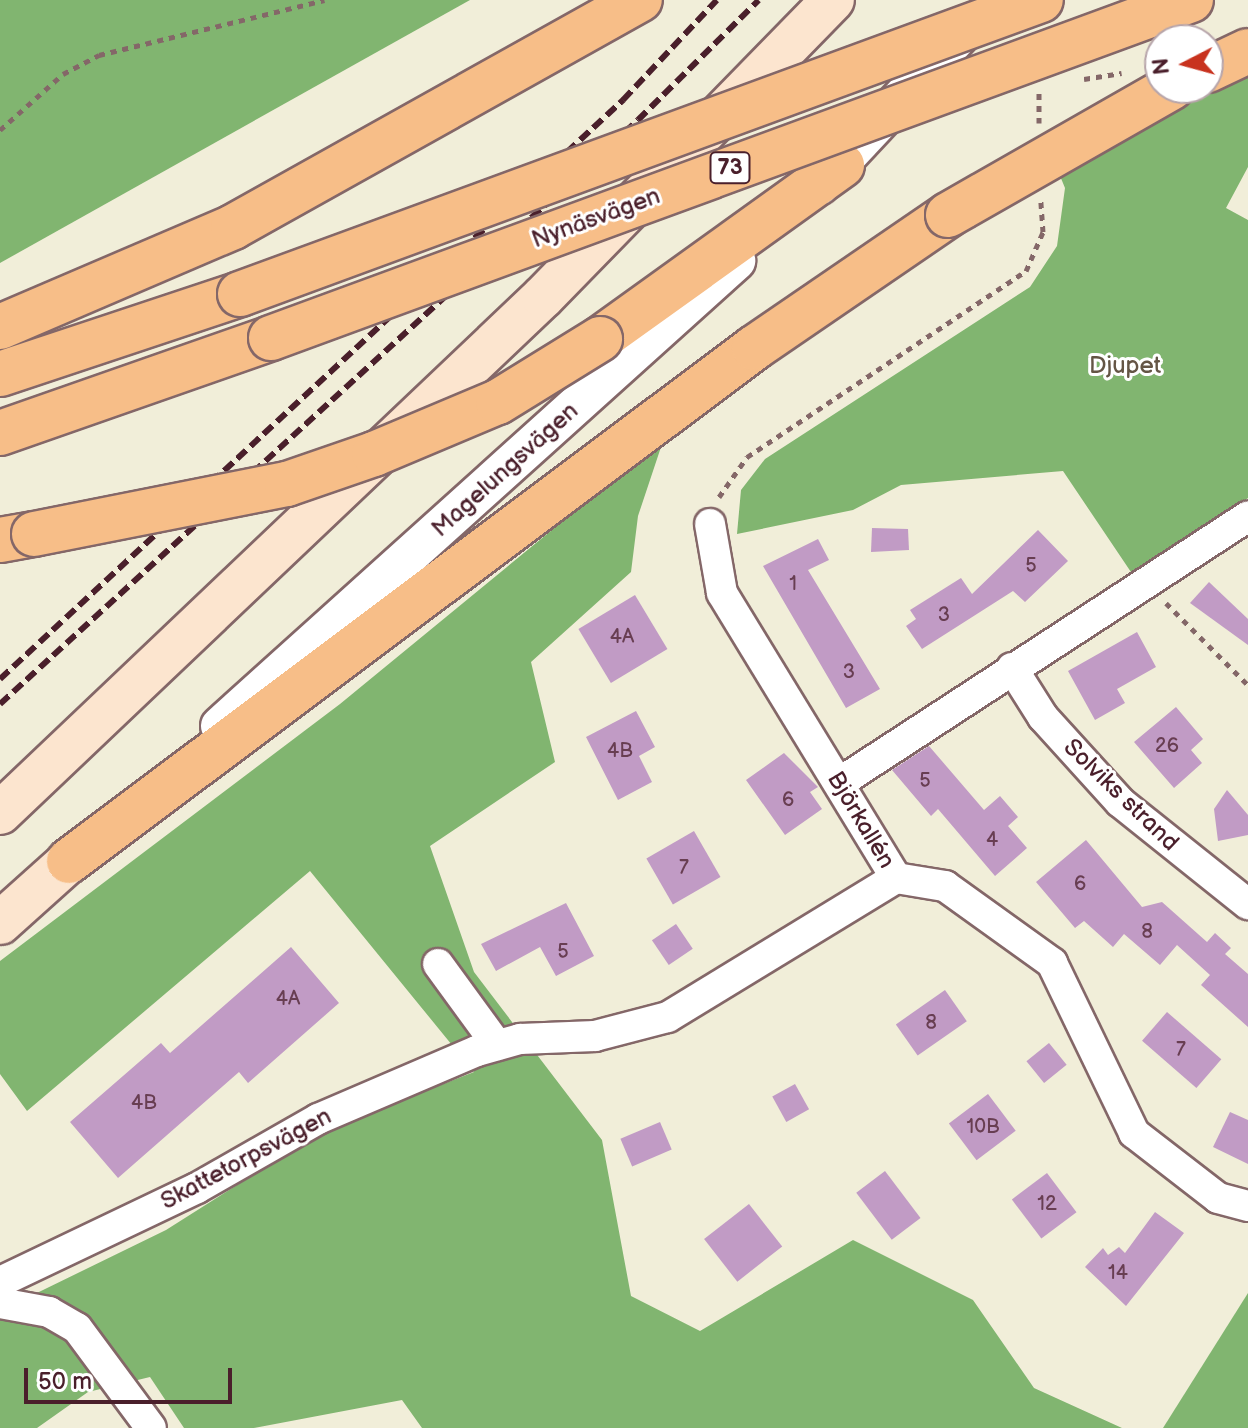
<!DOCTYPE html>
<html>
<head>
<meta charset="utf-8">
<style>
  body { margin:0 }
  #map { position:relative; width:1248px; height:1428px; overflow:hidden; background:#f1eed9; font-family:"Balsamiq Sans",sans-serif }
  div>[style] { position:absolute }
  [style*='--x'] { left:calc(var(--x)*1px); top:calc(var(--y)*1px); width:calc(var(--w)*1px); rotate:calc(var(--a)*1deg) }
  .forest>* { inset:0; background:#81b570 }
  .building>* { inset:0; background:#c19bc5; transform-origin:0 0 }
  .path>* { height:5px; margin-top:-2.5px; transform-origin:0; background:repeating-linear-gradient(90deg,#846768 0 6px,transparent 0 12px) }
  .roads { filter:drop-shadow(2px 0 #846768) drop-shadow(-2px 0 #846768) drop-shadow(0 2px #846768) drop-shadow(0 -2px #846768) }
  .minor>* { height:30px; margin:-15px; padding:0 15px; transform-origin:15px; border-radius:15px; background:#fff }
  .tertiary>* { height:38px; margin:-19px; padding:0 19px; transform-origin:19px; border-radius:19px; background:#fff }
  .secondary>* { height:42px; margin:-21px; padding:0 21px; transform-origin:21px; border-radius:21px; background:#fce5cf }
  .motorway>* { height:44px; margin:-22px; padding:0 22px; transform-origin:22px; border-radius:22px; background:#f7be88 }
  .rail>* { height:6px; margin-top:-3px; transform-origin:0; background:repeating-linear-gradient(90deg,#4a1f2b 0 12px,transparent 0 18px) }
  .bridges { filter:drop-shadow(2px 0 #846768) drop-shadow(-2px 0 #846768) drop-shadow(0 2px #846768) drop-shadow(0 -2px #846768) }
  .motorway-bridge>* { height:44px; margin:-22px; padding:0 22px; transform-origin:22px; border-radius:22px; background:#f7be88 }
  span { translate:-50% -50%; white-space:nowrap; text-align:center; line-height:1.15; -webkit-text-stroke:6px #fff; paint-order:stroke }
  .number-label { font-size:20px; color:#683e52 }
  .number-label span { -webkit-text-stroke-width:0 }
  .shield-label span { padding:2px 6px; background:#fff; border:2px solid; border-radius:6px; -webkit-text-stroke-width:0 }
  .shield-label { font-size:22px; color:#4a1f2b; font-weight:700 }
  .street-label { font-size:24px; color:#4a1f2b }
  .park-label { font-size:24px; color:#645545 }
  .north { position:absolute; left:1144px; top:24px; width:80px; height:80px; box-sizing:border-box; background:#fff; border:2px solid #b7a5aa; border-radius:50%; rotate:264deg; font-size:22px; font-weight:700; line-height:32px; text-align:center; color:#4a1f2b }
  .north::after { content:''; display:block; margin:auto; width:28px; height:36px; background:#c8321e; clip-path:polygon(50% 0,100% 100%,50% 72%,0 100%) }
  .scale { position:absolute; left:24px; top:1368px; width:208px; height:36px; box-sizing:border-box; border:4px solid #4a1f2b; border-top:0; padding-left:10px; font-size:24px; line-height:28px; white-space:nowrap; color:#4a1f2b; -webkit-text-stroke:6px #fff; paint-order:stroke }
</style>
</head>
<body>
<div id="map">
  <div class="forest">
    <i style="clip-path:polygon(0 0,470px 0,0 263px)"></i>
    <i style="clip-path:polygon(1248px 65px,1248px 167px,1226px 208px,1248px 220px,1248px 498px,1135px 578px,1063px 471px,901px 485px,853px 510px,737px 534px,741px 490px,765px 459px,1030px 287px,1057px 246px,1065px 188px,1058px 171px)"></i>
    <i style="clip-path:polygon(664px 438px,638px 516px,631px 572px,531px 662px,555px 762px,430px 846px,474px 972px,602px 1140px,631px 1296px,700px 1331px,853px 1240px,973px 1300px,1034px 1388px,1122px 1428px,422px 1428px,402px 1400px,254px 1428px,184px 1428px,150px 1377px,88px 1392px,37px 1428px,0 1428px,0 1311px,166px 1230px,321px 1132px,474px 1072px,310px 871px,27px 1111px,0 1074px,0 961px,340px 704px)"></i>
    <i style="clip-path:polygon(1248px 1293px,1248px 1428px,1163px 1428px)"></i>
  </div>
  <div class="building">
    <i style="clip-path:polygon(872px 528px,908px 529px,909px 550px,871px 552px)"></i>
    <i style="clip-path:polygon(1038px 530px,1068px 561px,1025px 602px,1013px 591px,922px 649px,906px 626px,916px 619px,910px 610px,961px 578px,972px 594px)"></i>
    <i style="clip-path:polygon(818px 539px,829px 560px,808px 570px,880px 689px,846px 708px,763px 566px)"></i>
    <i style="clip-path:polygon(1209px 582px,1248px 619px,1248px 645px,1190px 603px)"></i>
    <i style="left:635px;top:595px;width:63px;height:66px;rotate:59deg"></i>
    <i style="clip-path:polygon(1137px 632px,1156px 667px,1117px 689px,1125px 703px,1095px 720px,1068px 671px)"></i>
    <i style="clip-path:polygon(1176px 707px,1203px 739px,1191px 750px,1202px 763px,1174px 788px,1134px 742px)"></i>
    <i style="clip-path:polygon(636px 711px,655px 747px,639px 756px,652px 782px,618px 800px,586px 737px)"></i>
    <i style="clip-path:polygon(929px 746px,984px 810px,1000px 796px,1018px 817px,1008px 826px,1027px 848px,995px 876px,938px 809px,931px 816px,892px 770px)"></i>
    <i style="clip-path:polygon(784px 753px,818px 787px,810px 792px,822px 809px,785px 835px,746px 780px)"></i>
    <i style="clip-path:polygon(1227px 790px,1248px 815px,1248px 835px,1218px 841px,1214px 809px)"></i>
    <i style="left:694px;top:831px;width:53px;height:55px;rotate:60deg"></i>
    <i style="clip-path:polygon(1086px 840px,1142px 907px,1162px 902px,1207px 942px,1215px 933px,1231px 948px,1225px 954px,1248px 974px,1248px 1027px,1201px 985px,1210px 975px,1177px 945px,1160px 965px,1124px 934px,1113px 947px,1084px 921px,1075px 928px,1036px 882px)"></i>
    <i style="clip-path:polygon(566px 903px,594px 956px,556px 976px,540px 947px,496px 971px,481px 944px)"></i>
    <i style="left:676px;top:924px;width:30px;height:29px;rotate:56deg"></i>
    <i style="clip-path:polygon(291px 947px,339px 1003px,248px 1083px,239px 1072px,118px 1178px,70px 1122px,161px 1043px,170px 1053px)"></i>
    <i style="left:945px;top:990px;width:38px;height:60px;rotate:55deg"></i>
    <i style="left:1167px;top:1012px;width:72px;height:38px;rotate:41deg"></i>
    <i style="left:1049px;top:1043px;width:28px;height:29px;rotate:51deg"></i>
    <i style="left:795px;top:1084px;width:29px;height:26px;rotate:61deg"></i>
    <i style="left:988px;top:1094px;width:46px;height:49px;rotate:53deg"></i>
    <i style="clip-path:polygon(1230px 1112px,1248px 1120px,1248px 1164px,1213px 1147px)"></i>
    <i style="left:660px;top:1122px;width:30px;height:43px;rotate:67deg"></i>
    <i style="left:885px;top:1171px;width:59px;height:36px;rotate:53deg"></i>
    <i style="left:1047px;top:1173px;width:49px;height:44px;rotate:53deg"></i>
    <i style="left:749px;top:1204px;width:54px;height:57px;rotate:52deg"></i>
    <i style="clip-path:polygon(1155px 1212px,1184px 1233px,1126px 1306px,1085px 1267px,1103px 1248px,1108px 1255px,1119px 1247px,1125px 1253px)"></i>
  </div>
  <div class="path">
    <i style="--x:1084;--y:79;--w:38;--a:-9"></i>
    <i style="--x:1039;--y:123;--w:30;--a:-90"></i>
    <i style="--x:0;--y:130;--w:84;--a:-41.6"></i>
    <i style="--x:63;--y:74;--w:41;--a:-27.8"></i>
    <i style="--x:99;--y:55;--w:232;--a:-13.7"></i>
    <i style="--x:719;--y:497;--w:49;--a:-55"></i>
    <i style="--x:747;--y:457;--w:335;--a:-33.7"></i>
    <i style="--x:1026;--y:271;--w:43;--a:-66.4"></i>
    <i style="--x:1043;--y:232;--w:31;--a:-94"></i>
    <i style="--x:1166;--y:603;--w:116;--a:45"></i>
  </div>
  <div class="roads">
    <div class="minor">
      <i style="--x:710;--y:524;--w:70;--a:80.1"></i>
      <i style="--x:722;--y:593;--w:334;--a:58.6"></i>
      <i style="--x:1012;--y:668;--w:58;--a:57.7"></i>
      <i style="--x:1043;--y:717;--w:115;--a:47.8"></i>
      <i style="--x:1120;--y:802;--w:164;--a:38.6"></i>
      <i style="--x:839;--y:783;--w:488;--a:-33.1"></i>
      <i style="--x:896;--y:878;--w:50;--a:9.3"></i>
      <i style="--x:945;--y:886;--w:132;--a:35.7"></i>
      <i style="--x:1052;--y:963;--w:189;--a:64.2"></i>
      <i style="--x:1134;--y:1133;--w:106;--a:37.7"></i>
      <i style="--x:1218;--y:1198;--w:31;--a:15"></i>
      <i style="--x:438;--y:964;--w:100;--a:53.9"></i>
      <i style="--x:0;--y:1282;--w:218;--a:-25.5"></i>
      <i style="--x:197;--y:1188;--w:139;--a:-29.7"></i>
      <i style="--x:318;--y:1119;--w:173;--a:-23.2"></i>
      <i style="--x:477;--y:1051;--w:45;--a:-15.6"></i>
      <i style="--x:520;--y:1039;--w:75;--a:-2.3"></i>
      <i style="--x:595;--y:1036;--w:75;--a:-14.6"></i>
      <i style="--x:668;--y:1017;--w:267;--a:-31.4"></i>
      <i style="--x:0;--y:1303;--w:50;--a:10.4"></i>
      <i style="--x:49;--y:1312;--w:32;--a:30"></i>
      <i style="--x:77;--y:1328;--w:124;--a:53.5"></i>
    </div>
    <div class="tertiary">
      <i style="--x:820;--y:185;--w:219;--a:-47"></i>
      <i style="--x:220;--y:726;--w:695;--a:-42.02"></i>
    </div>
    <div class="secondary">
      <i style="--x:0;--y:813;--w:749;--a:-43.54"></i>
      <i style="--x:543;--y:297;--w:415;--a:-45.7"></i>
      <i style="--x:0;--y:923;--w:93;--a:-41.9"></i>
    </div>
    <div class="motorway">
      <i style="--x:0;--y:327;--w:254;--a:-23.2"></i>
      <i style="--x:233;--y:227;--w:466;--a:-29.2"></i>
      <i style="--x:600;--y:339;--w:298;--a:-35.7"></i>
      <i style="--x:0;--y:374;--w:253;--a:-18.4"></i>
      <i style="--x:0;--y:433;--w:287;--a:-19.3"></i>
      <i style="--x:0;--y:540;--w:35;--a:-10"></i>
      <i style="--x:69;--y:861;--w:856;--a:-36.83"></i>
      <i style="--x:754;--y:348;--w:235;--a:-34.4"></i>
    </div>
  </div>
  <div class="rail">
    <i style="--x:0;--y:679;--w:851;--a:-42.9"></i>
    <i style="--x:623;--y:100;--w:137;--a:-46.8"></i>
    <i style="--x:0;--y:704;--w:865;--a:-42.47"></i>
    <i style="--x:638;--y:120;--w:170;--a:-44.8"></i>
  </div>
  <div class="bridges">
    <div class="motorway-bridge">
      <i style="--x:1208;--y:70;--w:44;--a:-25.4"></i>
      <i style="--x:948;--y:215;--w:257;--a:-29.7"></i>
      <i style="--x:240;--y:294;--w:853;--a:-20.16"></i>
      <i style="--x:271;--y:338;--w:980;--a:-20.17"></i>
      <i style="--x:34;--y:534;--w:258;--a:-11.2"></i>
      <i style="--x:287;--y:484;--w:92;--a:-19"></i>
      <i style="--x:374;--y:454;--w:134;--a:-22.8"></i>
      <i style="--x:498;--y:402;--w:120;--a:-31.7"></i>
    </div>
  </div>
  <div class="number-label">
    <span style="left:1031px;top:566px">5</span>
    <span style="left:793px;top:584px">1</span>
    <span style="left:944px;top:615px">3</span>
    <span style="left:622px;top:637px">4A</span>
    <span style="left:849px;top:672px">3</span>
    <span style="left:1167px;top:746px">26</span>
    <span style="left:620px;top:751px">4B</span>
    <span style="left:925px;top:781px">5</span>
    <span style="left:788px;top:800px">6</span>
    <span style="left:992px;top:840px">4</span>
    <span style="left:684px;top:868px">7</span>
    <span style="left:1080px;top:884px">6</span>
    <span style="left:1147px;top:932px">8</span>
    <span style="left:563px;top:952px">5</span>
    <span style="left:288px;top:999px">4A</span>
    <span style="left:931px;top:1023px">8</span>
    <span style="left:1181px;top:1050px">7</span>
    <span style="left:144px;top:1103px">4B</span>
    <span style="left:983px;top:1127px">10B</span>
    <span style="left:1047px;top:1204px">12</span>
    <span style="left:1118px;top:1273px">14</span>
  </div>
  <div class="shield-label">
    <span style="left:730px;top:168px">73</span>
  </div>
  <div class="street-label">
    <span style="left:596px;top:218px;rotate:-20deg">Nynäsvägen</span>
    <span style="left:505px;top:470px;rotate:-42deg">Magelungsvägen</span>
    <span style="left:1121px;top:795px;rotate:44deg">Solviks strand</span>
    <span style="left:861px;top:820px;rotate:59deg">Björkallén</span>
    <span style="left:246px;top:1159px;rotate:-28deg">Skattetorpsvägen</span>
  </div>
  <div class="park-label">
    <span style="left:1125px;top:366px">Djupet</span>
  </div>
  <div class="north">N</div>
  <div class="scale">50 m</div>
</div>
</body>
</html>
